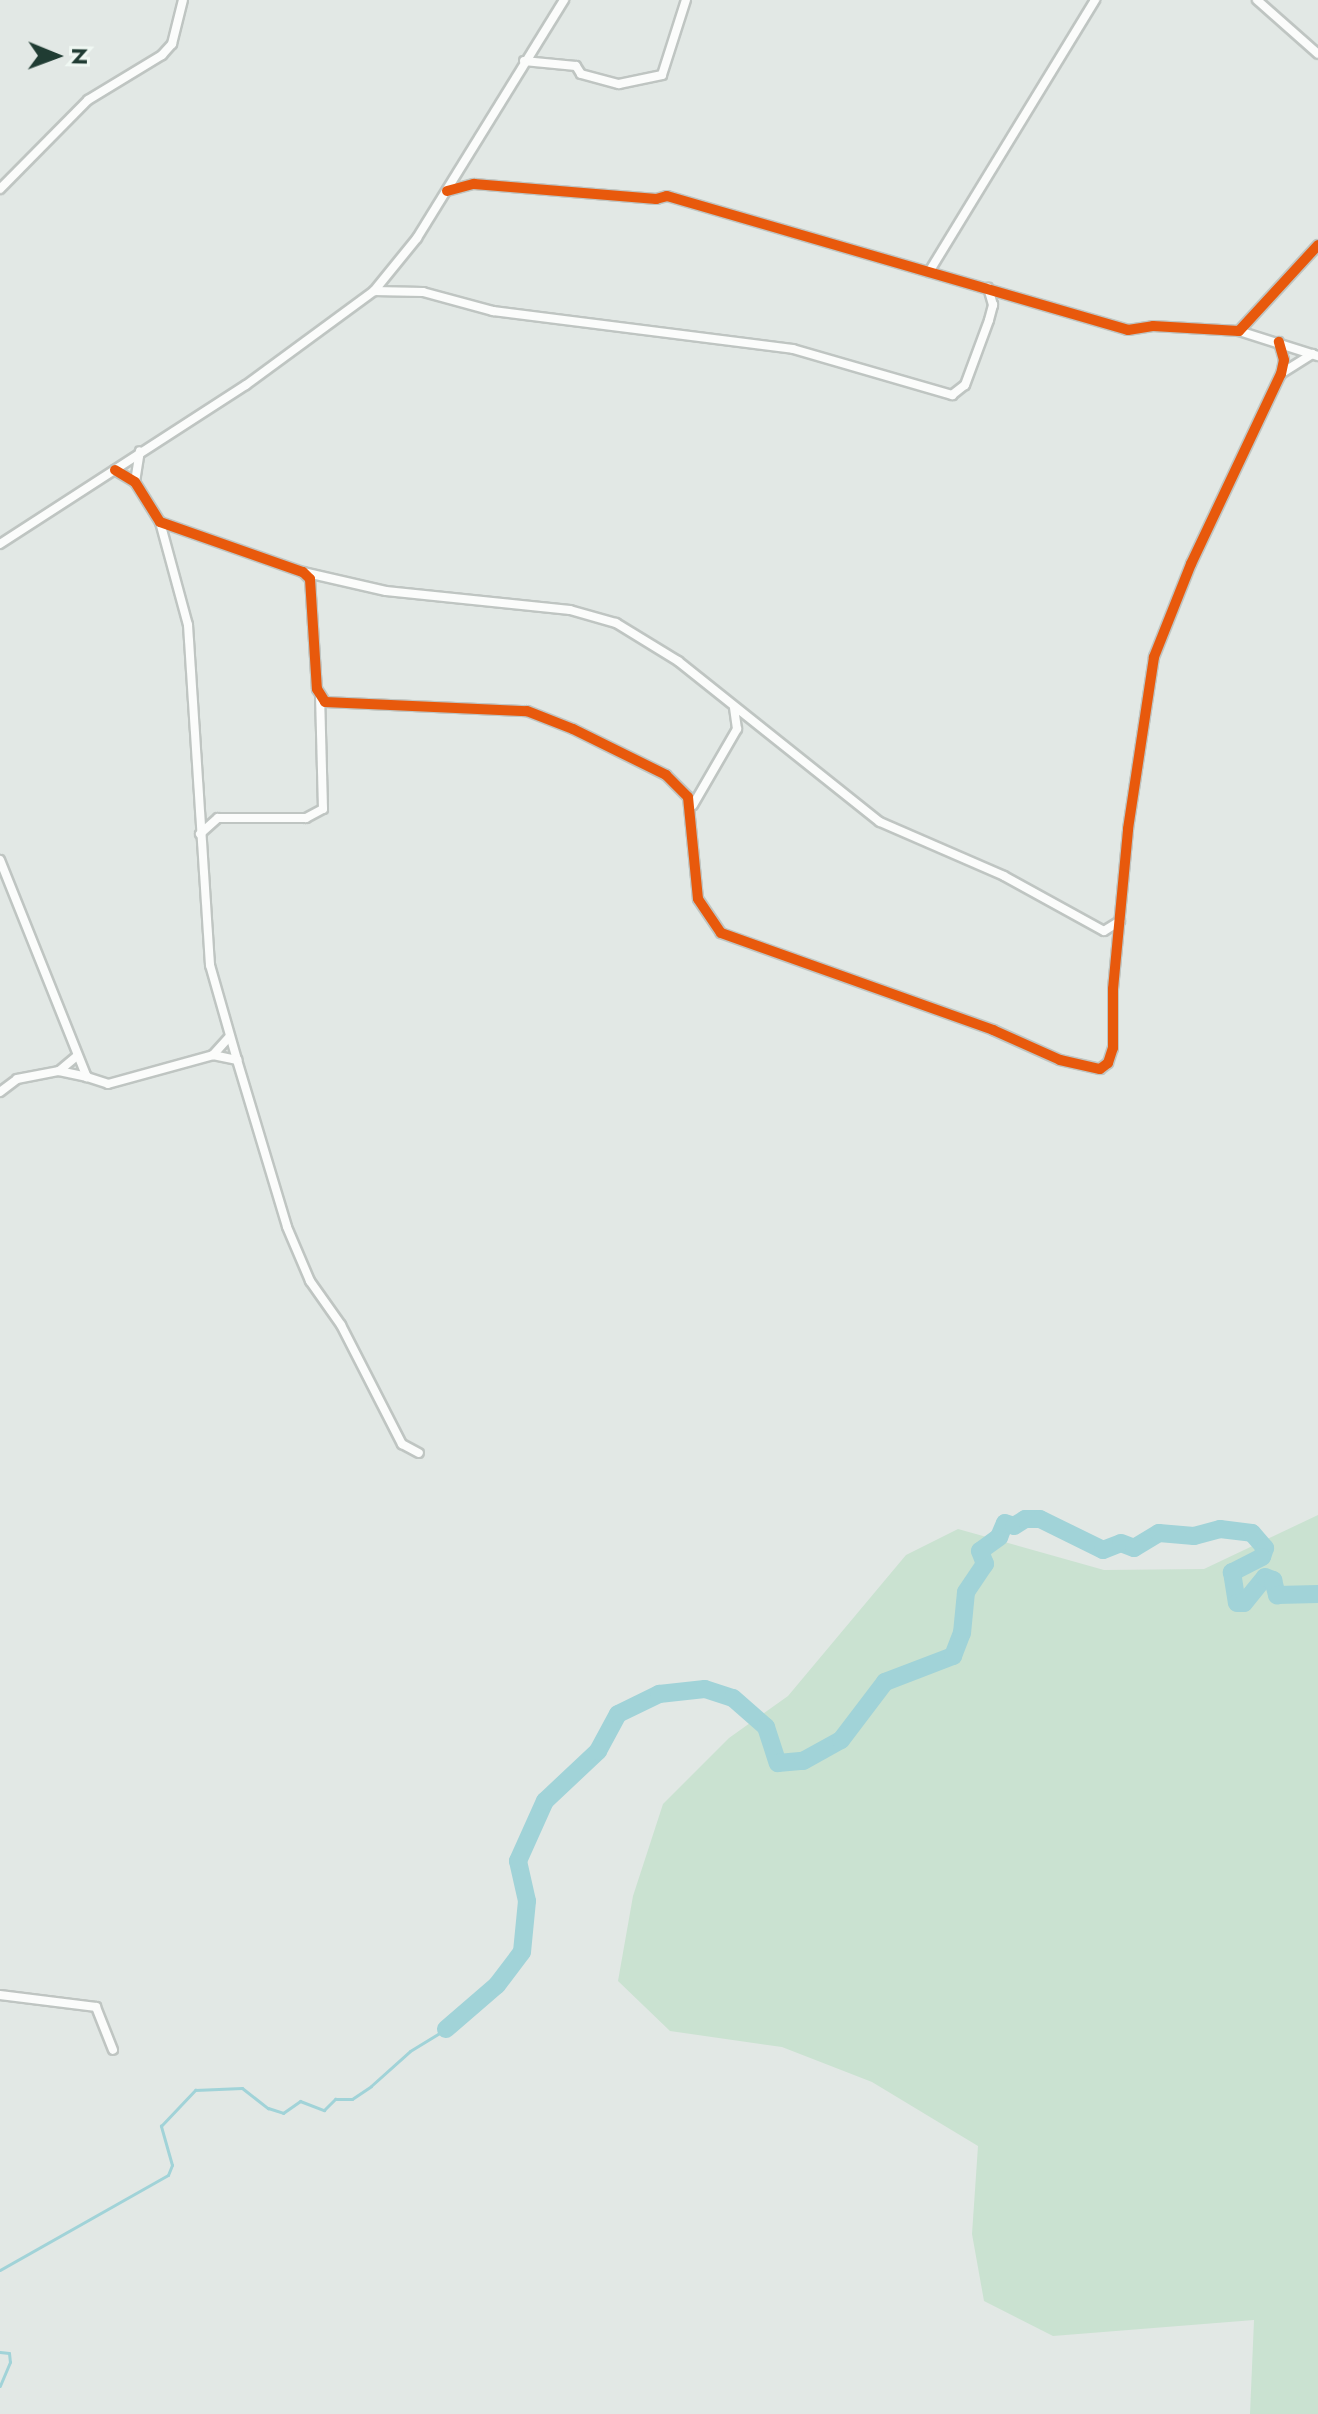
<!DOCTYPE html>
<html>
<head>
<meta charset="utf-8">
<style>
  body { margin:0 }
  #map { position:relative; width:1318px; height:2414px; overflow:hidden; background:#e2e8e5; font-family:Jost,sans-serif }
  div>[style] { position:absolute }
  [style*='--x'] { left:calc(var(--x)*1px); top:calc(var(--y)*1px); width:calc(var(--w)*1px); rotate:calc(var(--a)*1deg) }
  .green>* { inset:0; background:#cae2d1 }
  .stream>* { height:3px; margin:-1.5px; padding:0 1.5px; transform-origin:1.5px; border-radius:1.5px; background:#a1d3d8 }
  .river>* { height:18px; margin:-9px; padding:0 9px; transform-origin:9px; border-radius:9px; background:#a1d3d8 }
  .roads { filter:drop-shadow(2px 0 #bfc5c2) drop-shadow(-2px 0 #bfc5c2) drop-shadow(0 2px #bfc5c2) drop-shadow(0 -2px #bfc5c2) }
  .minor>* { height:8px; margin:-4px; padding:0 4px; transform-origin:4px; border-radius:4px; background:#fbfcfb }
  .cycleway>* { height:10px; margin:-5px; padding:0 5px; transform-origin:5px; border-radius:5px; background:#e8590c }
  span { translate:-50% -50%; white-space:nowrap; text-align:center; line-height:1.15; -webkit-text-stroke:6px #f0f8f3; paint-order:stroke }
  .north { position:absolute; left:16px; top:16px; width:80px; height:80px; -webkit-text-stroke:6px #f0f8f3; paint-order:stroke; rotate:91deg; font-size:22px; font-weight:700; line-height:32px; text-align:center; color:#203c33 }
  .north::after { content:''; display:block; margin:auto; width:28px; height:36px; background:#203c33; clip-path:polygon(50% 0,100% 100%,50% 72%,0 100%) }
</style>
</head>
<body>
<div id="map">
  <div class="green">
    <i style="clip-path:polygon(1318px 1515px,1318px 2414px,1250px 2414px,1254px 2320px,1053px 2336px,984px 2301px,972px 2234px,978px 2146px,872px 2082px,782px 2047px,670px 2031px,618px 1981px,633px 1896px,663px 1804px,729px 1738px,788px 1696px,906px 1555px,958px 1529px,1104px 1570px,1204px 1569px)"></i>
  </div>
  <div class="stream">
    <i style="--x:0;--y:2270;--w:193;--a:-29.5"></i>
    <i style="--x:168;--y:2175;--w:11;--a:-68"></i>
    <i style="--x:172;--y:2165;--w:41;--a:-105.8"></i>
    <i style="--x:161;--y:2126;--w:50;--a:-46.6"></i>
    <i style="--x:195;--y:2090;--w:47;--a:-2.4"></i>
    <i style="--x:242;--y:2088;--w:33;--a:38"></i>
    <i style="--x:268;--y:2108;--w:16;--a:18"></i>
    <i style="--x:283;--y:2113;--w:21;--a:-35"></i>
    <i style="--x:300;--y:2101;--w:26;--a:21"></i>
    <i style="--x:324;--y:2110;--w:16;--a:-45"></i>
    <i style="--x:335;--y:2099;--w:17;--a:0"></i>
    <i style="--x:352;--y:2099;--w:23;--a:-34"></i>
    <i style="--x:371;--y:2086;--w:52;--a:-41.9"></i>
    <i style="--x:410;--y:2051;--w:42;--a:-31.4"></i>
    <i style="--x:0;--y:2352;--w:9;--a:6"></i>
    <i style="--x:9;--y:2353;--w:9;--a:84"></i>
    <i style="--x:10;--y:2362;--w:26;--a:113"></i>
  </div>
  <div class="river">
    <i style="--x:446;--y:2029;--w:67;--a:-40.8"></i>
    <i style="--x:497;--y:1985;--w:41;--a:-52.9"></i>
    <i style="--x:522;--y:1952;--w:51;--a:-84.4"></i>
    <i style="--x:527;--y:1901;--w:41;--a:-102.7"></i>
    <i style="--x:518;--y:1861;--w:66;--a:-65.8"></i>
    <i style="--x:545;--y:1801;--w:73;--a:-43.3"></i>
    <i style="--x:598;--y:1751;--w:42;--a:-61.6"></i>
    <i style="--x:618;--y:1714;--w:46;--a:-26"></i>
    <i style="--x:659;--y:1694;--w:46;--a:-6.2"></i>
    <i style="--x:705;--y:1689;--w:29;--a:18"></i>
    <i style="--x:733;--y:1698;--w:44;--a:41.3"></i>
    <i style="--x:766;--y:1727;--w:38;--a:72"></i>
    <i style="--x:778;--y:1763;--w:25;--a:-5"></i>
    <i style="--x:803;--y:1761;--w:43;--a:-28.9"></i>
    <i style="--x:841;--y:1740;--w:73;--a:-52.8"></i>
    <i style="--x:885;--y:1682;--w:73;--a:-20.9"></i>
    <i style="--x:953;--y:1656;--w:25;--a:-69"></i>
    <i style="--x:962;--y:1633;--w:41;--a:-84.4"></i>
    <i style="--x:966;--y:1592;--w:34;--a:-56"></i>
    <i style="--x:985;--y:1564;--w:14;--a:-111"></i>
    <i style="--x:980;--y:1551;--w:24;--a:-36"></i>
    <i style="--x:999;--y:1537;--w:15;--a:-67"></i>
    <i style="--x:1005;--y:1523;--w:9;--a:18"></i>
    <i style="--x:1014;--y:1526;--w:13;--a:-32"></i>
    <i style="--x:1025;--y:1519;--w:15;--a:0"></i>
    <i style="--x:1040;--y:1519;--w:70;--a:26.2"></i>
    <i style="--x:1103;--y:1550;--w:19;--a:-21"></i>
    <i style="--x:1121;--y:1543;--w:14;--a:21"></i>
    <i style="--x:1134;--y:1548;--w:29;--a:-31"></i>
    <i style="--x:1159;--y:1533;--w:35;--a:5"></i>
    <i style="--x:1194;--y:1536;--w:27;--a:-15"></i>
    <i style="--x:1220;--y:1529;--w:32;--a:7"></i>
    <i style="--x:1252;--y:1533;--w:20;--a:49"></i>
    <i style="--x:1265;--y:1548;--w:9;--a:108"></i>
    <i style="--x:1262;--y:1557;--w:34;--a:153"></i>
    <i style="--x:1232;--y:1572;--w:31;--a:81"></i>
    <i style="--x:1237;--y:1603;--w:7;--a:0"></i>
    <i style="--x:1244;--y:1603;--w:33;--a:-51"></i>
    <i style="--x:1265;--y:1577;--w:9;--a:21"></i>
    <i style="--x:1273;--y:1580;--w:16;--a:75"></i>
    <i style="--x:1277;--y:1595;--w:41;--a:-1.4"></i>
  </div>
  <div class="roads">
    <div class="minor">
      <i style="--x:1257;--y:0;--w:81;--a:41.5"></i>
      <i style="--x:524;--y:61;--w:52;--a:5.5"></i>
      <i style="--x:576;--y:66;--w:9;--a:58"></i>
      <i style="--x:581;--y:74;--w:39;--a:15"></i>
      <i style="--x:619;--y:84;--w:44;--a:-11.8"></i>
      <i style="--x:662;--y:75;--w:79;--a:-72.3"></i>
      <i style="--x:0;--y:189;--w:125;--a:-45.3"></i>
      <i style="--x:88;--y:100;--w:87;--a:-31.3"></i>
      <i style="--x:162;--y:55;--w:15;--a:-48"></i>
      <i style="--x:172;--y:44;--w:45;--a:-76"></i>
      <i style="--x:447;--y:191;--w:28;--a:-15"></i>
      <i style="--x:474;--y:184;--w:183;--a:4.7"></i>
      <i style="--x:656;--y:199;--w:11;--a:-15"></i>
      <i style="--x:667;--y:196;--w:480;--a:16.2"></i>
      <i style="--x:1128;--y:330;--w:25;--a:-9"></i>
      <i style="--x:1153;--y:326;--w:86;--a:3.3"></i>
      <i style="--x:1239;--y:331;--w:117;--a:-47.4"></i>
      <i style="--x:929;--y:272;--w:319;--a:-58.6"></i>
      <i style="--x:374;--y:291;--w:49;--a:1.2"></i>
      <i style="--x:423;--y:292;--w:73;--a:15.2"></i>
      <i style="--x:493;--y:311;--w:302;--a:7.2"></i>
      <i style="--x:793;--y:349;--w:166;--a:16.1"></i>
      <i style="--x:952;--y:395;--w:16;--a:-38"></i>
      <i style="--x:965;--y:385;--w:69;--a:-69.7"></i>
      <i style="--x:989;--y:320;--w:16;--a:-75"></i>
      <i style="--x:993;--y:305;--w:18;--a:-106"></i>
      <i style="--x:1239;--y:331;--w:83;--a:17.6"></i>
      <i style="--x:1282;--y:373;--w:36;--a:-32"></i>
      <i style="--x:115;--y:470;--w:23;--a:31"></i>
      <i style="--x:135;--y:482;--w:47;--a:58"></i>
      <i style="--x:160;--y:522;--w:151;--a:19.3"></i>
      <i style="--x:303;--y:572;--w:10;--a:45"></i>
      <i style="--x:310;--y:579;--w:110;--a:86.4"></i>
      <i style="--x:317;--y:689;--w:15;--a:58"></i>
      <i style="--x:325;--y:702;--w:202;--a:2.6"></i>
      <i style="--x:527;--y:711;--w:49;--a:21.4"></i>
      <i style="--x:573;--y:729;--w:104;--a:26.3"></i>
      <i style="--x:666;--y:775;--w:31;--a:45"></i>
      <i style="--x:688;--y:797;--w:102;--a:84.4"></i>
      <i style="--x:698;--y:899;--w:41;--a:55.9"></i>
      <i style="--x:721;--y:933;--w:289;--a:19.6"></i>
      <i style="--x:993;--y:1030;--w:73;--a:24.1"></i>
      <i style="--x:1060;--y:1060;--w:41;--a:12.7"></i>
      <i style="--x:1100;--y:1069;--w:10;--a:-37"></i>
      <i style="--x:1108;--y:1063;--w:16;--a:-72"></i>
      <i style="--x:1113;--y:1048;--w:59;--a:-90"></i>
      <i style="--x:1113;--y:989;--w:161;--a:-84.6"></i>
      <i style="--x:1128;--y:829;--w:174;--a:-81.4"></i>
      <i style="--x:1154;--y:657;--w:100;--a:-68.3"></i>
      <i style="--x:1191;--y:564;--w:210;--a:-64.7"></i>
      <i style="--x:1281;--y:374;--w:14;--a:-78"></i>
      <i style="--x:1284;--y:360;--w:19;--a:-106"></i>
      <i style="--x:135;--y:482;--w:31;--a:-81"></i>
      <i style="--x:160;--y:522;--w:107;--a:74.8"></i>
      <i style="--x:188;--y:625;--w:341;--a:86.3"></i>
      <i style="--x:210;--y:965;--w:99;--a:74.1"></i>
      <i style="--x:0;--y:544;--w:293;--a:-32.9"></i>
      <i style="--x:246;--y:385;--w:159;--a:-36.3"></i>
      <i style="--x:374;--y:291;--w:68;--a:-50.9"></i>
      <i style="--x:417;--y:238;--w:280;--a:-58.3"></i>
      <i style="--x:303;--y:572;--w:85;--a:12.9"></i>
      <i style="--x:386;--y:591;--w:185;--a:5.9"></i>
      <i style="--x:570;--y:610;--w:48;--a:15.8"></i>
      <i style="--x:616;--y:623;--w:73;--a:31.5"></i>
      <i style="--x:678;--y:661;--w:258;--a:38.6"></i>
      <i style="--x:880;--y:822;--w:135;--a:23.5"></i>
      <i style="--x:1004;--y:876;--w:114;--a:28.8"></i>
      <i style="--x:1104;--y:931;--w:19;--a:-32"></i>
      <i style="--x:693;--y:805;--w:88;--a:-59.9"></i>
      <i style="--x:737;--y:729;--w:22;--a:-98"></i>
      <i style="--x:200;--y:834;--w:24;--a:-42"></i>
      <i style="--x:218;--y:818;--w:88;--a:0"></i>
      <i style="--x:306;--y:818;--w:19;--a:-28"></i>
      <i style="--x:323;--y:809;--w:112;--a:-91.5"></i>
      <i style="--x:0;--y:860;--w:234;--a:68.2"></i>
      <i style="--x:87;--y:1077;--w:22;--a:18"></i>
      <i style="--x:108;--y:1084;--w:109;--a:-15.4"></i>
      <i style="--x:213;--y:1055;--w:25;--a:12"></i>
      <i style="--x:237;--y:1060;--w:174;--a:73.3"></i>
      <i style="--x:287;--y:1227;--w:59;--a:66.9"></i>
      <i style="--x:310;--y:1281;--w:54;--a:54.8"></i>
      <i style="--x:341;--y:1325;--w:134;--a:62.9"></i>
      <i style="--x:402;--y:1444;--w:19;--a:28"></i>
      <i style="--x:213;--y:1055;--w:25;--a:-48"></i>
      <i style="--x:59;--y:1071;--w:29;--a:12"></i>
      <i style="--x:0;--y:1092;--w:21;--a:-37"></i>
      <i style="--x:17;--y:1079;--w:43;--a:-10.8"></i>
      <i style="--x:59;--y:1071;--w:23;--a:-40"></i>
      <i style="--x:0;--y:1995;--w:97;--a:7.1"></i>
      <i style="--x:96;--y:2007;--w:46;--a:68.4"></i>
    </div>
  </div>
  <div class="cycleway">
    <i style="--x:447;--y:191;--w:28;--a:-15"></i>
    <i style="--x:474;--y:184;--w:183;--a:4.7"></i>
    <i style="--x:656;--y:199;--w:11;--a:-15"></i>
    <i style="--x:667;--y:196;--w:480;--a:16.2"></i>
    <i style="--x:1128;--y:330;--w:25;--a:-9"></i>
    <i style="--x:1153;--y:326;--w:86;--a:3.3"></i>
    <i style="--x:1239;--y:331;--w:117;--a:-47.4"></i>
    <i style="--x:115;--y:470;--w:23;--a:31"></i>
    <i style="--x:135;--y:482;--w:47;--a:58"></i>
    <i style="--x:160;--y:522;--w:151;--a:19.3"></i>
    <i style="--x:303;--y:572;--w:10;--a:45"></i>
    <i style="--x:310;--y:579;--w:110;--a:86.4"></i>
    <i style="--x:317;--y:689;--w:15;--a:58"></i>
    <i style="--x:325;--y:702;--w:202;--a:2.6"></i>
    <i style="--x:527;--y:711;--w:49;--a:21.4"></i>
    <i style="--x:573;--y:729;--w:104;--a:26.3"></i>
    <i style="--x:666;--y:775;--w:31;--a:45"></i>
    <i style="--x:688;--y:797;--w:102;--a:84.4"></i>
    <i style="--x:698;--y:899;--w:41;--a:55.9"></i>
    <i style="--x:721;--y:933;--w:289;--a:19.6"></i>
    <i style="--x:993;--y:1030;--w:73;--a:24.1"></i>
    <i style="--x:1060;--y:1060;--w:41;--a:12.7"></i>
    <i style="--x:1100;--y:1069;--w:10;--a:-37"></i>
    <i style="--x:1108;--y:1063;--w:16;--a:-72"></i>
    <i style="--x:1113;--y:1048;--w:59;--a:-90"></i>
    <i style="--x:1113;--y:989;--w:161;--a:-84.6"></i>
    <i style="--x:1128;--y:829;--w:174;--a:-81.4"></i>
    <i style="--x:1154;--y:657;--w:100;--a:-68.3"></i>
    <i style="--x:1191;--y:564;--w:210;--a:-64.7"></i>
    <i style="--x:1281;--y:374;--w:14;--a:-78"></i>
    <i style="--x:1284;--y:360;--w:19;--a:-106"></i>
  </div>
  <div class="north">N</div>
</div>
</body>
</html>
